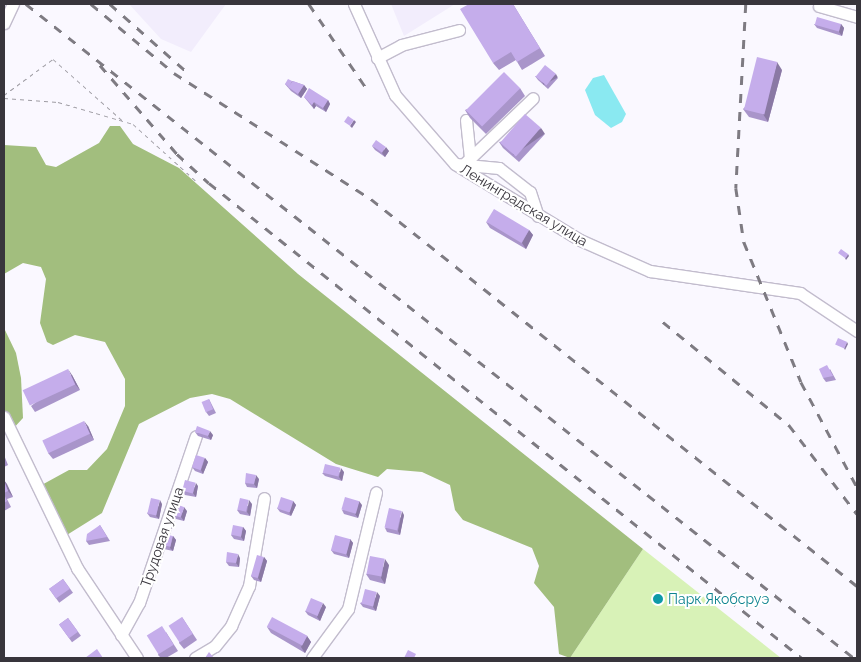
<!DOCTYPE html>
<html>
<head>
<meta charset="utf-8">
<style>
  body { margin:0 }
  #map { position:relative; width:861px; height:662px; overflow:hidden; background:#faf8ff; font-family:Raleway,sans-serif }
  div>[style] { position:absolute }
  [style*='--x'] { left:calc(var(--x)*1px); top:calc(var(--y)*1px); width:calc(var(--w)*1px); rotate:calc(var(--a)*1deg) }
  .built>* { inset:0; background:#f2edfc }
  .green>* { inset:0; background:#d8f2b7 }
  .forest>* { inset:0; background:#a2be7e }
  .water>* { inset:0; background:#8ae9f1 }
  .path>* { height:1px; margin-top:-0.5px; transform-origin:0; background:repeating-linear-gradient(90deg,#9e9ca3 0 4px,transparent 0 8px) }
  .roads { filter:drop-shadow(1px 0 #c2bccd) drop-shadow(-1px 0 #c2bccd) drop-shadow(0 1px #c2bccd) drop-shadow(0 -1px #c2bccd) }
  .minor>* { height:11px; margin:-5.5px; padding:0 5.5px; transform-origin:5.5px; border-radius:5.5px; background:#fff }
  .rail>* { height:2.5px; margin-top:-1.25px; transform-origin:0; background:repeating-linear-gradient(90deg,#7e7b82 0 9px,transparent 0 18px) }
  .wall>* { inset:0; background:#a995ca; transform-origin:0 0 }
  .shaded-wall>* { inset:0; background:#8a79a4; transform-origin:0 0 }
  .building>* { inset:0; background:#c5adeb; transform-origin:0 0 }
  .dots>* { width:14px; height:14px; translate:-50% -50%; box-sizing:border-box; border:2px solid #fff; border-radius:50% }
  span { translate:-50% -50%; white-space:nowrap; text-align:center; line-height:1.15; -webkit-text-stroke:4px #fff; paint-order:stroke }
  .street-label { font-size:14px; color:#38353c }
  .culture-label { font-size:14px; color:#0d838f }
  .left { translate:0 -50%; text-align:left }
  .frame { position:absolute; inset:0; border:5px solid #38353c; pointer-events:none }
</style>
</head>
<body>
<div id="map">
  <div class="built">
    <i style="clip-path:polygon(129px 4px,226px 4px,191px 52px,161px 39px)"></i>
    <i style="clip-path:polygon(391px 4px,455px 4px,404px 36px)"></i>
  </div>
  <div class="green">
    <i style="clip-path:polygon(643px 549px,781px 658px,570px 658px)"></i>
  </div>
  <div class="forest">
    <i style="clip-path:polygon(110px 126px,120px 126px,133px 144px,179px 168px,298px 274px,643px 549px,570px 658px,559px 654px,554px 607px,534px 583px,539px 566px,532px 548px,463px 520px,455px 510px,450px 485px,422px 472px,387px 469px,378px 477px,336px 464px,230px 399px,212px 394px,190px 398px,139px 424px,102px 513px,62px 538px,38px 487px,69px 470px,87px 470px,107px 449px,125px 406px,125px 379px,105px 342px,75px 335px,53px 345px,47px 342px,40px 323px,46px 279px,41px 267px,23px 263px,4px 274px,4px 145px,36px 147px,46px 165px,56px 167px,99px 143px)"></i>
    <i style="clip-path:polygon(4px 328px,16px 353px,21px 378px,23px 418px,11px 431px,4px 417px)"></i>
  </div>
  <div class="water">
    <i style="clip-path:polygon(604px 75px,626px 114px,622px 122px,611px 128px,595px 115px,585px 90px,593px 78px)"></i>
  </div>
  <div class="path">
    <i style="--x:4;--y:95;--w:61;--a:-36.3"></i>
    <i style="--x:53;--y:59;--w:94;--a:41.5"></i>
    <i style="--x:4;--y:98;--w:54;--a:4.2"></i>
    <i style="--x:58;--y:102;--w:78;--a:16.3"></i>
    <i style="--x:133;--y:124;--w:84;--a:42.1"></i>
  </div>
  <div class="roads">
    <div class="minor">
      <i style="--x:354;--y:4;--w:100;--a:65.7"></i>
      <i style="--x:395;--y:95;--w:91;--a:49"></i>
      <i style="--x:455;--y:164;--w:146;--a:31.3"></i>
      <i style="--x:580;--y:240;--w:77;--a:23.9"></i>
      <i style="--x:650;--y:271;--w:152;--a:8.3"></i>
      <i style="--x:800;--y:293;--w:69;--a:33.7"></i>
      <i style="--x:819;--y:6;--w:40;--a:16"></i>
      <i style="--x:4;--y:23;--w:21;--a:-65"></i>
      <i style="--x:377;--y:58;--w:27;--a:-28"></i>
      <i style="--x:401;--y:45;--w:60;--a:-14.5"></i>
      <i style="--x:466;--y:120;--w:38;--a:84"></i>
      <i style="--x:456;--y:164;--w:43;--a:5.3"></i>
      <i style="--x:499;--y:168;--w:39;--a:38"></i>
      <i style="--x:530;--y:192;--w:25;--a:72"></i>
      <i style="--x:464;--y:164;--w:95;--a:-43.7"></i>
      <i style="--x:4;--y:417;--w:168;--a:64.2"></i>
      <i style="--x:77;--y:568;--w:108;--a:56.3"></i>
      <i style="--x:121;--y:635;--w:37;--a:-61"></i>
      <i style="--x:139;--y:603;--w:176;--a:-71.2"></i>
      <i style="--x:195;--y:658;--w:23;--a:-31"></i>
      <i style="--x:215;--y:646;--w:26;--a:-51"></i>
      <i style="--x:231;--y:626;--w:44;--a:-65.8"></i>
      <i style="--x:249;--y:586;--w:89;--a:-80.3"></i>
      <i style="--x:312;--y:658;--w:61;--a:-53.7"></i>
      <i style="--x:348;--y:609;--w:120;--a:-76.5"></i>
    </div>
  </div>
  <div class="rail">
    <i style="--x:26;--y:4;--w:1055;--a:38.3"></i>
    <i style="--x:91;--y:4;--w:108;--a:39.7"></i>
    <i style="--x:174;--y:73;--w:234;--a:32.6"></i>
    <i style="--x:371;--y:199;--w:621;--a:38.53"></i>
    <i style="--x:110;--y:4;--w:103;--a:41.4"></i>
    <i style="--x:309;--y:4;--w:103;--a:55.7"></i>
    <i style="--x:746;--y:4;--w:184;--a:93.1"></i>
    <i style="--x:736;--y:188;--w:55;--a:81.6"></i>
    <i style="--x:744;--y:242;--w:151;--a:67.8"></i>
    <i style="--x:801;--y:382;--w:119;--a:61.9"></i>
    <i style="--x:100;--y:65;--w:118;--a:49.1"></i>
    <i style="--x:177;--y:154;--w:43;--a:42.2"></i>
    <i style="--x:209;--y:183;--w:760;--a:38.7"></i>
    <i style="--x:663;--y:322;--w:163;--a:39.3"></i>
    <i style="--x:789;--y:425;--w:112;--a:52.6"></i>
  </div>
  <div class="wall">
    <i style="clip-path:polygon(513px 4px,545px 56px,522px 70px,516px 60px,499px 70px,493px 63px)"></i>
    <i style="clip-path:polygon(814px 24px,841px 24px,844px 28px,842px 36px,817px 28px)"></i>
    <i style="clip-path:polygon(782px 70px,768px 122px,749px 117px,743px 109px)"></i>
    <i style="clip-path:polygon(535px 76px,558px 78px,548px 89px,538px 80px)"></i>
    <i style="clip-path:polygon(292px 81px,304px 85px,307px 89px,301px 98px,291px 91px,285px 84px)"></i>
    <i style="clip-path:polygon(520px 88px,525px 96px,486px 134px,470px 118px,465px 110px)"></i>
    <i style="clip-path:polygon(304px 97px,328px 100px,330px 104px,326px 112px,316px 106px,314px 109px)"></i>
    <i style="clip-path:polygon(545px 134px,519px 162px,503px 148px,499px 142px)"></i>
    <i style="clip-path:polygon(372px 146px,389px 151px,385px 157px,375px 150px)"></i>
    <i style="clip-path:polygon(486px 222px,529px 230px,533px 235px,526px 249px,490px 228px)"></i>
    <i style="clip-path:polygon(830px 369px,836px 380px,826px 382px,823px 378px)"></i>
    <i style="clip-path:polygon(72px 375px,80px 390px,35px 412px,31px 406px)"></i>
    <i style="clip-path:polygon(209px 399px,216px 413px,209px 416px,206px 412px)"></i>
    <i style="clip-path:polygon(88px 426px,94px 440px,53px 459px,48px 453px)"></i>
    <i style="clip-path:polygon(195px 432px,213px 435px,211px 440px,198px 436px)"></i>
    <i style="clip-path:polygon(4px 455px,8px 465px,4px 467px)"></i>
    <i style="clip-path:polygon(205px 458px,208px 462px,203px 474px,195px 471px,192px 467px)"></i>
    <i style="clip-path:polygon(344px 472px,342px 481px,325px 476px,322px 473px)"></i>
    <i style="clip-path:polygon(259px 479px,257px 488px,247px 487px,245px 483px)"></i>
    <i style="clip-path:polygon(4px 480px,13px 497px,7px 499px,11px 507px,4px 511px)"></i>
    <i style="clip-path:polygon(198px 486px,196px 497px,185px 495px,182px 491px)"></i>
    <i style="clip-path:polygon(293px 501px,296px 505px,291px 516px,280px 512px,277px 508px)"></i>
    <i style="clip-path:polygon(162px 504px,159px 519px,150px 517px,147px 513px)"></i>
    <i style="clip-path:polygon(252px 504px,250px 516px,240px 514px,237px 510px)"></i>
    <i style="clip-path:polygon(362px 505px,358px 518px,344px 514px,342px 510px)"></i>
    <i style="clip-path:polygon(187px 511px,184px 521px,176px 519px,173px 515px)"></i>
    <i style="clip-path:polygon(404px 515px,400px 535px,387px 532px,385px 528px)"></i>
    <i style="clip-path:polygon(100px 525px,110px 541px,89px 545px,86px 541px)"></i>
    <i style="clip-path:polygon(243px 527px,246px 531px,244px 541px,234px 539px,231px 535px)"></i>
    <i style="clip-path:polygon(173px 536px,176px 540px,173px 551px,164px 549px,161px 545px)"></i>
    <i style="clip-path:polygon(350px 539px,353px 543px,349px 558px,334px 554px,331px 550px)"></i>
    <i style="clip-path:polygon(264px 557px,267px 561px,261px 582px,254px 580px,251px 576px)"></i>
    <i style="clip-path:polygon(240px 558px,239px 567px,229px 566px,226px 562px)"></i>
    <i style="clip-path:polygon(389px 565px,385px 584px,370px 580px,366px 574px)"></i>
    <i style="left:63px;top:579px;width:17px;height:17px;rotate:54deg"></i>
    <i style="clip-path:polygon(380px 596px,376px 611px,363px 607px,360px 603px)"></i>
    <i style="clip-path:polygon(326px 607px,320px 621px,308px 615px,305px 611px)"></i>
    <i style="clip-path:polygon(182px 617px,197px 640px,184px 649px,179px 643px)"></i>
    <i style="left:68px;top:618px;width:22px;height:11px;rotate:54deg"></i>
    <i style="clip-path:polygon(267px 627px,307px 636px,311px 642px,305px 653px,271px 633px)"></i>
    <i style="clip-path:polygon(166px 632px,178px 651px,166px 658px,161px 658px,158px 655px)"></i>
  </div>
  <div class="shaded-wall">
    <i style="clip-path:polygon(841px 24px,844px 28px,842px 36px,839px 32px)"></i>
    <i style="clip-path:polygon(777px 62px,782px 70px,768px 122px,763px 114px)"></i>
    <i style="left:556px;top:74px;width:4px;height:16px;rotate:63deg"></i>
    <i style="clip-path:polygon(304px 85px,307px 89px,301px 98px,298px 94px)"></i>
    <i style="clip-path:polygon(328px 100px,330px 104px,326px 112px,323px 108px)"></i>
    <i style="clip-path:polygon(314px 102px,316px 106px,314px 109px,312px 105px)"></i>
    <i style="clip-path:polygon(354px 120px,356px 122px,352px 128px,350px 126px)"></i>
    <i style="left:541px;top:128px;width:7px;height:38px;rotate:56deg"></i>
    <i style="clip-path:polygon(386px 147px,389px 151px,385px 157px,382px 153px)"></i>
    <i style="clip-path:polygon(529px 230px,533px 235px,526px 249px,522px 243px)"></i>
    <i style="clip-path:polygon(848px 254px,849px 256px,846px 260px,845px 258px)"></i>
    <i style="clip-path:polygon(847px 342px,848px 344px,845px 350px,844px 348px)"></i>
    <i style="clip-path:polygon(68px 369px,72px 375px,80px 390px,75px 384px)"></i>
    <i style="clip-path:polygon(84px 421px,88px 426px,94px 440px,90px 434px)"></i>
    <i style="clip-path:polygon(210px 431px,213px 435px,211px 440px,208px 436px)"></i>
    <i style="clip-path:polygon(205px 458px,208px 462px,203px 474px,201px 470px)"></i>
    <i style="clip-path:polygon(341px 468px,344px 472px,342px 481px,339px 477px)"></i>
    <i style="clip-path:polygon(256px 475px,259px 479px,257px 488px,254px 484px)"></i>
    <i style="clip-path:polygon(4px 480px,7px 484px,13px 497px,8px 491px)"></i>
    <i style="clip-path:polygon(196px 483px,198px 486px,196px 497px,193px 493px)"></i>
    <i style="clip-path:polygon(160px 500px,162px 504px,159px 519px,156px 516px)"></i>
    <i style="clip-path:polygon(249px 500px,252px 504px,250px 516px,247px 512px)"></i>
    <i style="clip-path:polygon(293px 501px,296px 505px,291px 516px,289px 512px)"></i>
    <i style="clip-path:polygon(359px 501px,362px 505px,358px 518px,355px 514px)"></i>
    <i style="clip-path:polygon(184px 507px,187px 511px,184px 521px,181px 517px)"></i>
    <i style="clip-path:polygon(402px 511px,404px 515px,400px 535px,398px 531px)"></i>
    <i style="clip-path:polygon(243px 527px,246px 531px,244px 541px,241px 537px)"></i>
    <i style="clip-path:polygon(173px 536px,176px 540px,173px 551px,170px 548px)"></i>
    <i style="clip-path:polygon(350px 539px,353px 543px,349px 558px,346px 554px)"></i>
    <i style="clip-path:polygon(238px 554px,240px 558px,239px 567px,236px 563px)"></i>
    <i style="clip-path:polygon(264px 557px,267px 561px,261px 582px,258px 578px)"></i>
    <i style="clip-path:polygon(385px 559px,389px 565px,385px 584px,381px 578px)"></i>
    <i style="clip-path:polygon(377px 592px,380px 596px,376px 611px,373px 607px)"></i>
    <i style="clip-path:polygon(323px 603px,326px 607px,320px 621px,317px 617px)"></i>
    <i style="clip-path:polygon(307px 636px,311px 642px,305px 653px,301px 647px)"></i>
  </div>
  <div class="building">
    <i style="clip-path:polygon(469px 4px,513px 4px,540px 48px,517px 62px,511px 52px,493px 63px,460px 9px)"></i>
    <i style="left:817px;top:17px;width:25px;height:8px;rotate:16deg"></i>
    <i style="left:757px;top:57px;width:21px;height:54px;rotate:14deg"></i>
    <i style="left:545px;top:65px;width:14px;height:15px;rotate:39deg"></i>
    <i style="left:504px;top:72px;width:23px;height:54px;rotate:45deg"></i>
    <i style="clip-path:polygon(288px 79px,292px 81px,289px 87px,285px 84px)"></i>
    <i style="clip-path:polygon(293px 81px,304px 85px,298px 94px,288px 87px)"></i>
    <i style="clip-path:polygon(309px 88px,328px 100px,323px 108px,314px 102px,312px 105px,304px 97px)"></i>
    <i style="left:525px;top:114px;width:21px;height:38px;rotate:41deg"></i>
    <i style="left:348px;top:116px;width:7px;height:7px;rotate:34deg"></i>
    <i style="left:376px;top:140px;width:12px;height:7px;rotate:35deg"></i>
    <i style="left:494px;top:209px;width:41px;height:15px;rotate:31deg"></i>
    <i style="left:841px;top:249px;width:9px;height:5px;rotate:36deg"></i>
    <i style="left:838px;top:338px;width:10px;height:7px;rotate:24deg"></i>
    <i style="clip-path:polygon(827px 365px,833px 376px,823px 378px,819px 369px)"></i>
    <i style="left:68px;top:369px;width:17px;height:50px;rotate:65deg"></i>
    <i style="left:209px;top:399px;width:11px;height:8px;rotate:68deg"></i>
    <i style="left:84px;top:421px;width:14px;height:46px;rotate:65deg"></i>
    <i style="clip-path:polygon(197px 426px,210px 431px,208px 436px,195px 432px)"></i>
    <i style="left:196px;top:455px;width:9px;height:13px;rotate:18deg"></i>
    <i style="left:325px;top:464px;width:16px;height:9px;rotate:14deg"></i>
    <i style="clip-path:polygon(246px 473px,256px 475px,254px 484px,245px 483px)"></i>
    <i style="left:185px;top:480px;width:11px;height:11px;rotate:15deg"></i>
    <i style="clip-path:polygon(4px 481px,8px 491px,4px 493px)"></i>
    <i style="clip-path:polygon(4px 494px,7px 501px,4px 503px)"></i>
    <i style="left:281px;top:497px;width:13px;height:12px;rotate:18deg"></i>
    <i style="left:345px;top:497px;width:15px;height:13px;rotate:16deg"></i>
    <i style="left:151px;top:498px;width:9px;height:16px;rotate:13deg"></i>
    <i style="left:240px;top:498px;width:9px;height:12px;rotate:13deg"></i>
    <i style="left:176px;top:504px;width:9px;height:11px;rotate:21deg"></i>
    <i style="left:389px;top:508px;width:13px;height:20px;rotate:13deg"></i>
    <i style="clip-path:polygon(100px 525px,107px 537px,86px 541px,87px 534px)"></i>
    <i style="left:233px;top:525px;width:10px;height:10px;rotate:11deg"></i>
    <i style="left:164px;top:534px;width:9px;height:11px;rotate:13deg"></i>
    <i style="left:335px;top:535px;width:16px;height:16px;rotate:15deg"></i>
    <i style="clip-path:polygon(227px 552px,238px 554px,236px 563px,226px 562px)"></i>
    <i style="left:257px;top:555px;width:7px;height:22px;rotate:16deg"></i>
    <i style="left:370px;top:556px;width:15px;height:18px;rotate:11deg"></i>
    <i style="left:63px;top:579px;width:12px;height:17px;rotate:55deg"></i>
    <i style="left:365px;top:589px;width:12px;height:15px;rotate:14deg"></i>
    <i style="left:311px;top:598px;width:13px;height:14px;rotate:23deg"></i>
    <i style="left:182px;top:617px;width:20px;height:16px;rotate:57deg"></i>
    <i style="left:272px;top:617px;width:40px;height:11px;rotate:28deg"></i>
    <i style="left:68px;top:618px;width:17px;height:11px;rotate:54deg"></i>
    <i style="left:162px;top:626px;width:22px;height:18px;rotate:58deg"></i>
    <i style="clip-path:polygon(97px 649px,103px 658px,85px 658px)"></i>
    <i style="clip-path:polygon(408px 650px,416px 654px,414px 658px,404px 658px)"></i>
    <i style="clip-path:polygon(209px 652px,214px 658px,205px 658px)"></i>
  </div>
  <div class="dots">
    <i style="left:658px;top:599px;background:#0f9aa8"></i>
  </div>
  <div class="street-label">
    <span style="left:524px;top:205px;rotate:31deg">Ленинградская улица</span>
    <span style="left:162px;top:537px;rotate:-71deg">Трудовая улица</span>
  </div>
  <div class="culture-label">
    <span class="left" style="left:668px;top:599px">Парк Якобсруэ</span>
  </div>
  <div class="frame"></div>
</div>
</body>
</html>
